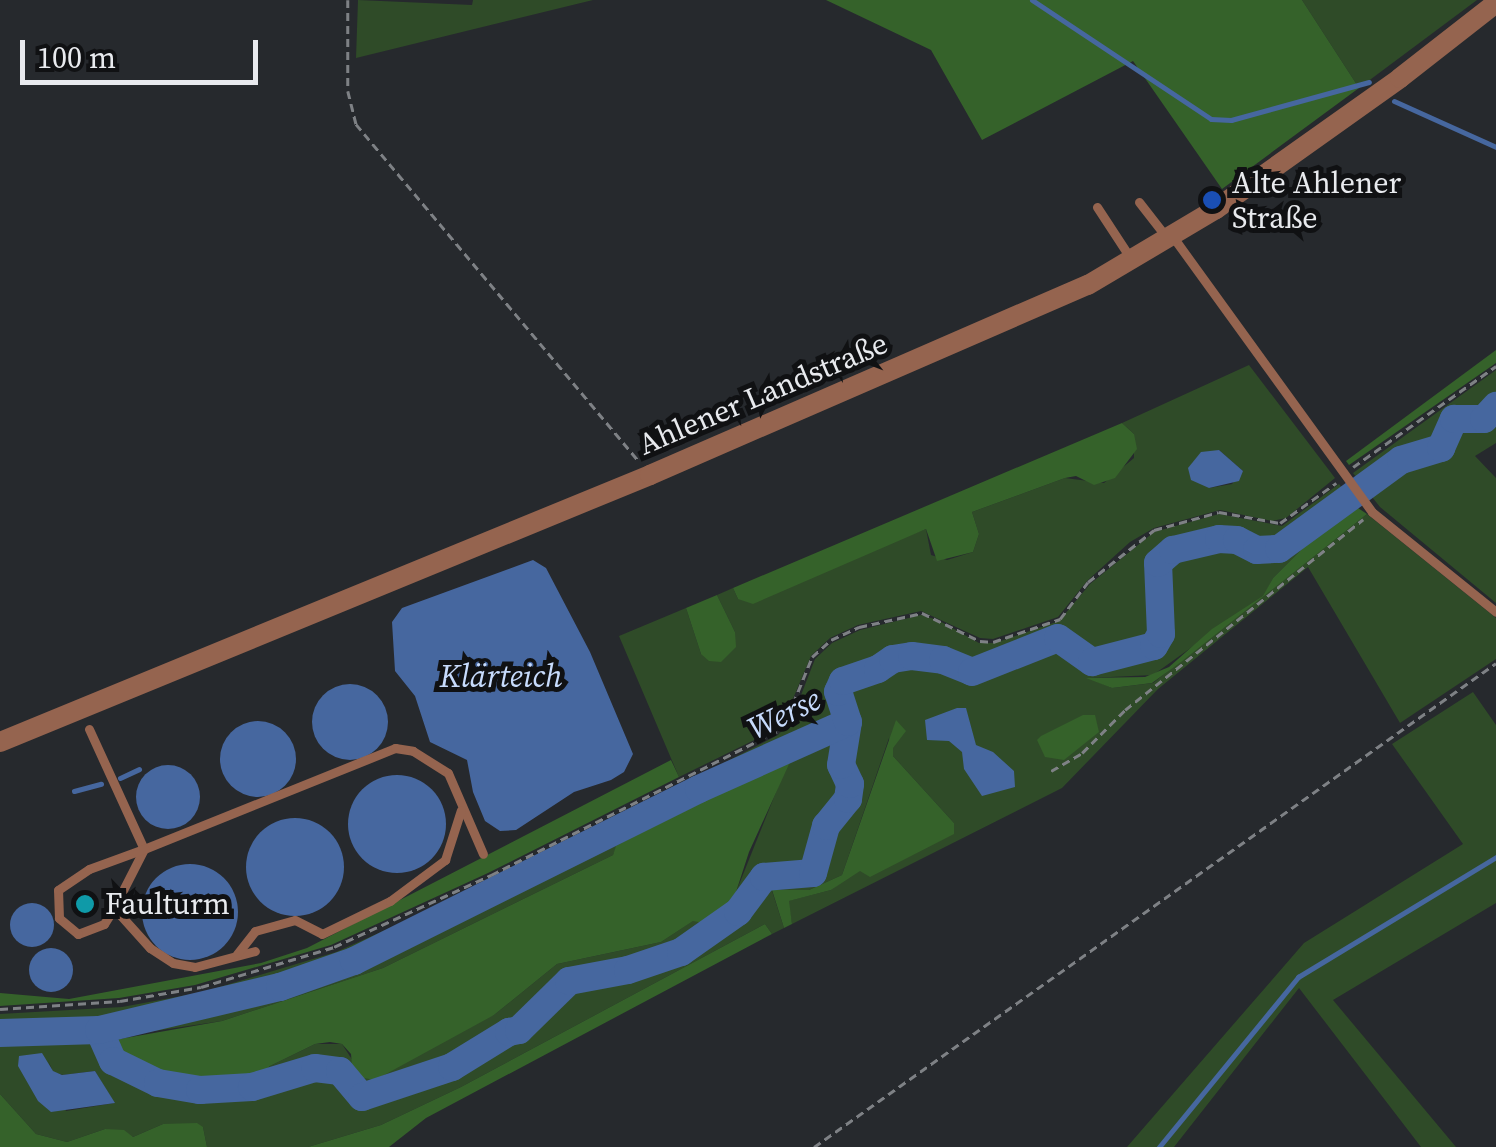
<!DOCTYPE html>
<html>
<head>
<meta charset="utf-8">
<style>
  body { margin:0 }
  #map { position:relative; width:1496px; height:1147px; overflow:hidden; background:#26292d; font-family:"Source Serif 4",serif }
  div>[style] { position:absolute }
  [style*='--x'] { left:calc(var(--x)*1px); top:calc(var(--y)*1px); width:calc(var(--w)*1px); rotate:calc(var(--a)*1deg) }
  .green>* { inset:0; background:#2f4b28 }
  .forest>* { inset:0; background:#35622a }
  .water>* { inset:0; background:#46679f }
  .round { border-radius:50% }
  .stream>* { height:5px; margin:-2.5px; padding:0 2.5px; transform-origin:2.5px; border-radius:2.5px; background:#46679f }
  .river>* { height:28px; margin:-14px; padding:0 14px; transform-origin:14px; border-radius:14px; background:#46679f }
  .path>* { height:2.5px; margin-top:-1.25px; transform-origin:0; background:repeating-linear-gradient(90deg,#7e8185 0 8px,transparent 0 13px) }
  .service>* { height:9px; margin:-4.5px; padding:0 4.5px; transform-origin:4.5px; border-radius:4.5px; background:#95644f }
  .tertiary>* { height:20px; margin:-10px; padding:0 10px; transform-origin:10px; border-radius:10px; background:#95644f }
  .dots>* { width:28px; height:28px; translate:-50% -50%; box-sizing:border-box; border:5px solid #101113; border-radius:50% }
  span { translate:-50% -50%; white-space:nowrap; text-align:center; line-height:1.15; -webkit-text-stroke:10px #101113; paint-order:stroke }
  .poi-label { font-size:30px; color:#e8eaee }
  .left { translate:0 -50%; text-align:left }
  .street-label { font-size:30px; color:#e8eaee }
  .water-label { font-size:32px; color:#c7dbfc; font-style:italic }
  .scale { position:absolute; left:20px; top:40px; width:238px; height:45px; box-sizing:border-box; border:5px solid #e8eaee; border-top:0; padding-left:12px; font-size:30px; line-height:35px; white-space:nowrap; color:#e8eaee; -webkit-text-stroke:8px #101113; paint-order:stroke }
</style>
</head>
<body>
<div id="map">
  <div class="green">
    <i style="clip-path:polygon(358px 0,472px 5px,473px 0,593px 0,356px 58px)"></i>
    <i style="clip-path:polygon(1302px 0,1477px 0,1359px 88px)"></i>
    <i style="clip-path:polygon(evenodd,1249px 365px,1335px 478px,1286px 518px,1272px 521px,1220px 510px,1154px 528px,1130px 542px,1087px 581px,1058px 617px,993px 639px,980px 638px,921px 611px,858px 625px,830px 638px,811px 656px,781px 727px,679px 777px,619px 636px,686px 608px,701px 654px,735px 632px,717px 595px,733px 588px,738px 599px,926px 529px,931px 555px,947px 560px,973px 552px,979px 534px,972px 512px,1065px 478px,1104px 483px,1134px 458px,1134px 434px,1122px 423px,1249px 365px,1219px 450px,1243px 471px,1232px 484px,1209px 488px,1192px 463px,1219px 450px)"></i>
    <i style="clip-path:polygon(1496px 370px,1496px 443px,1475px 456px,1496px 478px,1496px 603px,1380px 507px,1353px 473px)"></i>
    <i style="clip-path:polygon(evenodd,1339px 484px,1358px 508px,1314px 537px,1273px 578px,1265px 594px,1367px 514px,1496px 618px,1496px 659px,1400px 723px,1308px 567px,1158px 689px,1062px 788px,792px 924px,788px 901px,831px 890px,850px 875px,954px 823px,893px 756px,889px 738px,842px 875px,809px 890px,772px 891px,784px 928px,772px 934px,765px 924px,461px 1087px,381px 1125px,308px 1147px,207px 1147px,203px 1127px,163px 1124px,133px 1137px,105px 1129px,67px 1142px,36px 1134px,0 1094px,0 1014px,122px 1007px,203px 992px,336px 952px,493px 882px,778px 735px,791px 721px,815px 659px,832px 643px,860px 630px,921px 615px,938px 620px,979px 643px,995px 643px,1059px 621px,1090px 584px,1154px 532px,1219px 514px,1282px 526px,1339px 484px,1252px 604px,1153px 683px,1112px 688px,1089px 678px,1153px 675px,1252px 604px,1339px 484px,788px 762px,736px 892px,661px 942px,557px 964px,494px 1015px,353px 1061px,342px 1044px,315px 1044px,270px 1066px,252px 1081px,107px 1038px,222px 1021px,383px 968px,613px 855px,617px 846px,667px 818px,788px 762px,1339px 484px,48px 1060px,53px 1072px,63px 1075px,95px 1071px,114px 1103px,66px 1111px,48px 1060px)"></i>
    <i style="clip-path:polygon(1473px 692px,1496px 725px,1496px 903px,1333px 1000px,1456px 1147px,1421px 1147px,1299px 988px,1174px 1147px,1127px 1147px,1304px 943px,1463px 844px,1392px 744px)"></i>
  </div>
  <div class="forest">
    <i style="clip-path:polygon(826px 0,1302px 0,1359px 88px,1222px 189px,1133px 61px,982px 140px,931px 50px)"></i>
    <i style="clip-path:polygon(1496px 350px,1496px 363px,1349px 465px,1346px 461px)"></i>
    <i style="clip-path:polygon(1122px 423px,1134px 434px,1137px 449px,1115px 478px,1094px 485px,1076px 476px,1065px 478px,972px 512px,979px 534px,973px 552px,937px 561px,926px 529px,753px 604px,738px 599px,733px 588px)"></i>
    <i style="clip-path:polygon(1358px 508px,1367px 514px,1181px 662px,1152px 683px,1112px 688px,1086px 678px,1145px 677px,1169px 667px,1212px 629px,1263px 596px,1273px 578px,1314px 537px)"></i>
    <i style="clip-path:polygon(717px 595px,735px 632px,736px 647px,721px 662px,709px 661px,701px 654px,686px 608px)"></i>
    <i style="clip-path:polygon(1083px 715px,1095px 715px,1099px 732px,1064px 760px,1045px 757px,1037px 740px,1041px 736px)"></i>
    <i style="clip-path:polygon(896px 720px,906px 731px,893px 748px,893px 756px,954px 823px,954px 834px,870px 877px,860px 871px,831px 890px,789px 901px,792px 924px,784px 928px,772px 890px,809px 890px,842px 875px)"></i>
    <i style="clip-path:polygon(671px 760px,679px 777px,488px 873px,331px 945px,195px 985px,119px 998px,0 1006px,0 993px,69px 999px,261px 963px,307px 948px)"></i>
    <i style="clip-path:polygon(790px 762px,749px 852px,736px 892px,722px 910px,704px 923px,693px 921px,661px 942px,557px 964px,494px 1015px,375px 1080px,353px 1076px,351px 1054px,342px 1044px,330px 1042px,315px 1044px,270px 1066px,252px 1081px,232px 1086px,197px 1086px,157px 1078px,116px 1059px,110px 1048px,107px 1037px,114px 1040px,222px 1021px,383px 968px,613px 855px,616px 846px,667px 818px)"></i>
    <i style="clip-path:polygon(765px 924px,772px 934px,426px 1118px,389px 1147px,308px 1147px,381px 1125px,461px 1087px)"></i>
    <i style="clip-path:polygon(0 1094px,36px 1134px,67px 1142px,105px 1129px,124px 1130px,133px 1137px,163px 1124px,197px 1123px,203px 1127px,207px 1147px,0 1147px)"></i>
  </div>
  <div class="water">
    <i style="clip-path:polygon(1219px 450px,1243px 471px,1239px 481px,1209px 488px,1191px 480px,1188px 468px,1201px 452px)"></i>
    <i style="clip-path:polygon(533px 560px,546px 568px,590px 652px,633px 754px,624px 772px,611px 780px,574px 792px,516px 830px,500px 831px,485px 821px,473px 792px,467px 760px,430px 742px,415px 696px,395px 671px,392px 622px,402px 608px)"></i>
    <i class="round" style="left:312px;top:684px;width:76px;height:76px"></i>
    <i style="clip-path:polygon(957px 708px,966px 708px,976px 745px,993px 752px,1014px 771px,1015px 787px,982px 796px,964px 769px,962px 752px,949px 741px,927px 740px,925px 720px)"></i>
    <i class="round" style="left:220px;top:721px;width:76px;height:76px"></i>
    <i class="round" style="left:136px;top:765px;width:64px;height:64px"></i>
    <i class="round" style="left:348px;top:775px;width:98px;height:98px"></i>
    <i class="round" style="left:246px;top:818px;width:98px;height:98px"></i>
    <i class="round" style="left:142px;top:864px;width:96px;height:96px"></i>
    <i class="round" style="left:10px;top:903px;width:44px;height:44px"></i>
    <i class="round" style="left:29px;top:948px;width:44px;height:44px"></i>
    <i style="clip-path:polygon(42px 1053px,53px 1071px,62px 1075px,95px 1071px,115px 1103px,51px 1112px,38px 1101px,18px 1066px,19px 1056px)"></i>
  </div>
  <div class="stream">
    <i style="--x:1032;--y:0;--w:215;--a:33.6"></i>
    <i style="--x:1211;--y:119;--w:20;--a:3"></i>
    <i style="--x:1231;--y:120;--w:143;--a:-15.4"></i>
    <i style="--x:1394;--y:101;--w:112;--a:24.3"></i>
    <i style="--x:120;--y:778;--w:21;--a:-25"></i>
    <i style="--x:74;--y:791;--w:28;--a:-15"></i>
    <i style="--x:1159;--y:1147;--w:220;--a:-50.7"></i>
    <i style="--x:1298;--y:977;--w:232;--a:-31.2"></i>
  </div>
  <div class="river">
    <i style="--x:99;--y:1030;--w:34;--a:66"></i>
    <i style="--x:113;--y:1061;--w:50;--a:26.1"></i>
    <i style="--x:158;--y:1083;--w:43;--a:9.5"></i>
    <i style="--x:200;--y:1090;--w:52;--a:-3.3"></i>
    <i style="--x:252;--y:1087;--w:66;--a:-16.8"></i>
    <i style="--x:315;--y:1068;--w:25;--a:7"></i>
    <i style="--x:340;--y:1071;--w:34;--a:50"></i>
    <i style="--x:362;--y:1097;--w:95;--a:-18.4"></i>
    <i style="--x:452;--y:1067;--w:67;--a:-31.6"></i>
    <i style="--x:509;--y:1032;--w:10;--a:-11"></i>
    <i style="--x:519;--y:1030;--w:70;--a:-44.4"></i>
    <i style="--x:569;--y:981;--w:60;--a:-10.6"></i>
    <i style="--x:628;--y:970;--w:56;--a:-18.8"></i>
    <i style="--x:681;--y:952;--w:70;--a:-35.1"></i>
    <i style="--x:738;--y:912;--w:44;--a:-53.4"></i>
    <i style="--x:764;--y:877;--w:49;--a:-4.7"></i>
    <i style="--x:813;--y:873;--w:49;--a:-74.5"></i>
    <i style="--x:826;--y:826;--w:35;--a:-51"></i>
    <i style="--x:848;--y:799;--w:15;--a:-82"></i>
    <i style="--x:850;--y:784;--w:21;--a:-115"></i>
    <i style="--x:841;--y:765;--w:44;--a:-80.8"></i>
    <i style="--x:0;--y:1033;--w:99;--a:-1.7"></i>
    <i style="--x:99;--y:1030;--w:186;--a:-13.4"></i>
    <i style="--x:280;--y:987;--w:78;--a:-19.4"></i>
    <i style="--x:354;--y:961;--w:385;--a:-26.5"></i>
    <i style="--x:699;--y:789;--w:163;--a:-24.2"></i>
    <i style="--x:848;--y:722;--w:32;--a:-108"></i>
    <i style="--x:838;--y:692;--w:12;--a:-66"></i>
    <i style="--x:843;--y:681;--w:37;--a:-19"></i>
    <i style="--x:878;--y:669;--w:18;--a:-34"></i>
    <i style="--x:893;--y:659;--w:19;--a:-9"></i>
    <i style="--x:912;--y:656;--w:31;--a:7"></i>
    <i style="--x:943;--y:660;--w:31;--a:22"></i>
    <i style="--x:972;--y:672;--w:92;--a:-21.6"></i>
    <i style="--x:1058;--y:638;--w:42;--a:35.2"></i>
    <i style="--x:1092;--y:662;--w:64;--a:-14.5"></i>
    <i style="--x:1154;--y:646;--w:14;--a:-60"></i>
    <i style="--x:1161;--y:634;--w:71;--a:-92.4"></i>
    <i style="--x:1158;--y:563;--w:20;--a:-41"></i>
    <i style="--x:1173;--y:550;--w:47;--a:-13.4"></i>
    <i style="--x:1219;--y:539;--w:18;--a:3"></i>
    <i style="--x:1237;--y:540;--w:22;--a:27"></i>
    <i style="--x:1257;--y:550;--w:22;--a:-3"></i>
    <i style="--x:1279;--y:549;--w:151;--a:-36.1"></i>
    <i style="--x:1401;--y:460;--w:42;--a:-16.7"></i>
    <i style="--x:1441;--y:448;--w:32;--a:-66"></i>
    <i style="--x:1454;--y:419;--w:30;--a:0"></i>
    <i style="--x:1484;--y:419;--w:18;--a:-47"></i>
  </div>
  <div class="path">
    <i style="--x:348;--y:0;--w:91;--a:90"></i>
    <i style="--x:348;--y:91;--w:34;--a:76"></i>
    <i style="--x:356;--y:124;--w:439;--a:50"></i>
    <i style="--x:1353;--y:467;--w:175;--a:-35.2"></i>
    <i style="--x:1051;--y:771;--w:36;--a:-30"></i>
    <i style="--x:1082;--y:753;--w:61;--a:-45"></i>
    <i style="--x:1125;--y:710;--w:305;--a:-38.7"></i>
    <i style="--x:0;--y:1009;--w:120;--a:-3.8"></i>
    <i style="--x:120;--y:1001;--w:82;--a:-9.8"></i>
    <i style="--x:201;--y:987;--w:139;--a:-16.7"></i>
    <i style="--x:334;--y:947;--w:173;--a:-24.6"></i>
    <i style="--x:491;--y:875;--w:327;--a:-26.7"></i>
    <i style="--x:783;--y:728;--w:77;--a:-67.8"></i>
    <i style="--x:812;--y:657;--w:25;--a:-42"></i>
    <i style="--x:831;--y:640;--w:31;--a:-25"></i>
    <i style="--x:859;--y:627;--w:65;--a:-12.5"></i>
    <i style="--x:922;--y:613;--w:64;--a:25.8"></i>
    <i style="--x:980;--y:641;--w:13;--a:4"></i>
    <i style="--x:993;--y:642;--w:71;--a:-18.9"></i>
    <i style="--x:1060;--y:619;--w:46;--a:-52.9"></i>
    <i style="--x:1088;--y:582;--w:84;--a:-38.2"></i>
    <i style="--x:1154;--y:530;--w:67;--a:-15.5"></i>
    <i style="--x:1219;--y:512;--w:62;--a:10.2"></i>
    <i style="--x:1280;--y:523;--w:69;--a:-35.5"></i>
    <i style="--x:814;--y:1147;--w:836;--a:-35.36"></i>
  </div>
  <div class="service">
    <i style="--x:1139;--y:202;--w:46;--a:52.1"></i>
    <i style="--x:1097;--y:207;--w:62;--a:56.8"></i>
    <i style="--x:1173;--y:237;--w:339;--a:54.1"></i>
    <i style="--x:1372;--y:512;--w:159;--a:38.9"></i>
    <i style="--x:89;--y:729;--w:132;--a:65.4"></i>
    <i style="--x:144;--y:849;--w:271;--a:-21.9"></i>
    <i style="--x:395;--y:748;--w:18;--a:9"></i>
    <i style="--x:413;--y:751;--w:41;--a:32.2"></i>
    <i style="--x:448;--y:773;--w:88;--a:66.6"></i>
    <i style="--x:144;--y:849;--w:66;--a:117"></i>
    <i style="--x:114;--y:908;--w:54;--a:48"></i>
    <i style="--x:150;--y:948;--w:27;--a:33"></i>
    <i style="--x:173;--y:963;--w:22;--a:10"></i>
    <i style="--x:195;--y:967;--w:62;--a:-14.9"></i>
    <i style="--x:114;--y:908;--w:19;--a:122"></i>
    <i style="--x:104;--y:924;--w:28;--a:159"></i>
    <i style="--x:78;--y:934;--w:25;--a:-140"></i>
    <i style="--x:59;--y:918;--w:28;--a:-92"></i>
    <i style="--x:58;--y:890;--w:37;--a:-34"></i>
    <i style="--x:89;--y:869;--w:59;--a:-20"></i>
    <i style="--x:237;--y:954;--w:29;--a:-52"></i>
    <i style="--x:255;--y:931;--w:41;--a:-15.4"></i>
    <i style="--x:295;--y:920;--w:30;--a:27"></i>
    <i style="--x:322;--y:934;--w:76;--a:-25.9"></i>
    <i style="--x:390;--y:901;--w:69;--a:-36.7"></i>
    <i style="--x:445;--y:860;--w:52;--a:-72.3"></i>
  </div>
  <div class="tertiary">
    <i style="--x:0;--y:742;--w:703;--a:-22.33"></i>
    <i style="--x:650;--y:475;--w:477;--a:-23.5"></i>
    <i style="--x:1088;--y:285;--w:149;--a:-30.7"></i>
    <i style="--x:1216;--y:209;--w:226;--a:-35.4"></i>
    <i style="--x:1400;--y:78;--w:122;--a:-38"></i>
  </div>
  <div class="dots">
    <i style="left:1212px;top:200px;background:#1a4fb4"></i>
    <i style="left:85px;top:904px;background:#0f9aa8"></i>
  </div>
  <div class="poi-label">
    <span class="left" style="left:1232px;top:200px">Alte Ahlener<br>Straße</span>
    <span class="left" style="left:105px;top:904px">Faulturm</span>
  </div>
  <div class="street-label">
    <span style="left:763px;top:394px;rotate:-23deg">Ahlener Landstraße</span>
  </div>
  <div class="water-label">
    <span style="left:501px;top:676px">Klärteich</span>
    <span style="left:784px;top:714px;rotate:-26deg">Werse</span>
  </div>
  <div class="scale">100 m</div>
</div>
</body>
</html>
